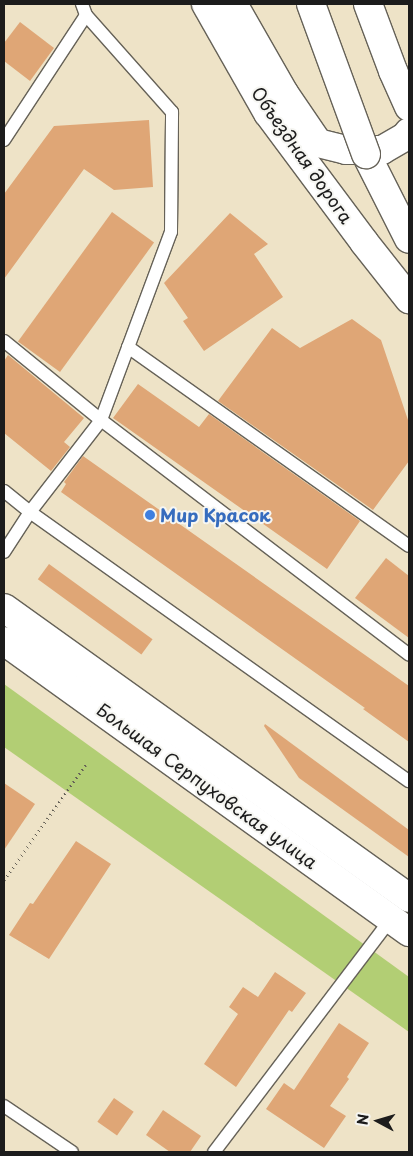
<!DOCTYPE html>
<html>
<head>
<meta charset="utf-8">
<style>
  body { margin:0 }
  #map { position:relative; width:413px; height:1156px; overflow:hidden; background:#eee3c7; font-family:"Playpen Sans",sans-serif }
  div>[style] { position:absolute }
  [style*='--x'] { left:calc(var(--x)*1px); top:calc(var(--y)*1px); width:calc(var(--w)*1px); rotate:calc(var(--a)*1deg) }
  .green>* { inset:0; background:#b2ce74 }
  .building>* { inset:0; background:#dfa676; transform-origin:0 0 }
  .path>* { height:3px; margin-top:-1.5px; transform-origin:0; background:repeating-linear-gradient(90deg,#666258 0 1px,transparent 0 5px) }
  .roads { filter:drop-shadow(1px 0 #666258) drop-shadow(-1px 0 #666258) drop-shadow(0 1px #666258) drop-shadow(0 -1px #666258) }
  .lane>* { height:12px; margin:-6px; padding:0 6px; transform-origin:6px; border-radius:6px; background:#fff }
  .primary>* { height:28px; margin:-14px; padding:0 14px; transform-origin:14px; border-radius:14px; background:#fff }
  .bridges { filter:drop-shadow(1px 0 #666258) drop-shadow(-1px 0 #666258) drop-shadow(0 1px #666258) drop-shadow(0 -1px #666258) }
  .primary-bridge>* { height:28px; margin:-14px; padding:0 14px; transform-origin:14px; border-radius:14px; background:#fff }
  .dots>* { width:14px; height:14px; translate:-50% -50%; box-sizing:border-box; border:2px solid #f6f6f2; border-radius:50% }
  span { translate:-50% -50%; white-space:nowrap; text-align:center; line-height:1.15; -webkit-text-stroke:4px #f6f6f2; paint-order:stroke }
  .street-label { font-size:18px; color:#1c1c1c }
  .shop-label { font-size:18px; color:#366cbe; font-weight:700 }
  .left { translate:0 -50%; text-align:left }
  .frame { position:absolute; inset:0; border:5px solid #1c1c1c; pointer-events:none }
  .north { position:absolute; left:353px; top:1096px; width:50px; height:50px; -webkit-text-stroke:4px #f6f6f2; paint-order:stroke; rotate:276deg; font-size:14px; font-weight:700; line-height:20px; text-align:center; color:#1c1c1c }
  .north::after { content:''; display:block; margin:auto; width:18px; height:22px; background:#1c1c1c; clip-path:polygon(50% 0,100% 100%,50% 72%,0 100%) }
</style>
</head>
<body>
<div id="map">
  <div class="green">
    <i style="clip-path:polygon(4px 684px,409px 977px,409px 1032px,4px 747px)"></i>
  </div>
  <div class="building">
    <i style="clip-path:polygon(20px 22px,54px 48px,30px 81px,4px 61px,4px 43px)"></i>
    <i style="clip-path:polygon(149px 120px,153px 187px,114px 190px,84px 169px,4px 279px,4px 194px,54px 126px)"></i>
    <i style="left:112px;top:212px;width:52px;height:160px;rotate:36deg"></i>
    <i style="clip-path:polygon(230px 213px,268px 244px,254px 254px,283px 297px,204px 351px,183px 321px,188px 318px,164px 283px)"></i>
    <i style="clip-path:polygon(352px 319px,381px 340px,409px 423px,409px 461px,373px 510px,218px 401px,272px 328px,300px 348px)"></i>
    <i style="clip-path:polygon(8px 355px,84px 418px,64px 442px,70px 447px,51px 471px,4px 433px,4px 361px)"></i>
    <i style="clip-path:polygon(138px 384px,199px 427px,209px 414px,360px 521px,327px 569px,113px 418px)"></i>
    <i style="clip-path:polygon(83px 456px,409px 686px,409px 742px,363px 709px,365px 708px,61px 492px,66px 484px,64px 482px)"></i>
    <i style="clip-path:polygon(386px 558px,409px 576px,409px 638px,355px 598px)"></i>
    <i style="left:49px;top:564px;width:128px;height:19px;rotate:36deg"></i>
    <i style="clip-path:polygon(265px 724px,409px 830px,409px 857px,299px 778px,264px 726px)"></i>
    <i style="clip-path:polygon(4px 783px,35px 804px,4px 850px)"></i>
    <i style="clip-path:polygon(76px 841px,111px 864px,49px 959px,9px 935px,30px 903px,33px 904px)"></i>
    <i style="clip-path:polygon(275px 972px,306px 993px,292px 1012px,289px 1010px,236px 1087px,204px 1064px,238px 1014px,229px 1007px,243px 987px,258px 997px)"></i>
    <i style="clip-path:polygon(339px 1023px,369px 1043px,347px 1077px,349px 1079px,330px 1106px,346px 1116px,324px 1148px,266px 1109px,284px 1083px,294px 1090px)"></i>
    <i style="left:114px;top:1098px;width:24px;height:29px;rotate:35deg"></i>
    <i style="clip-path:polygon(163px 1110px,201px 1136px,190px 1152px,170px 1152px,146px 1135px)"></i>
  </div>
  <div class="path">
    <i style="--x:4;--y:880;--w:142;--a:-54.7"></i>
  </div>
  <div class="roads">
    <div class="lane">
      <i style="--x:4;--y:140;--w:149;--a:-56.7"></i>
      <i style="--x:86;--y:15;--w:12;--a:-110"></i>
      <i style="--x:4;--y:341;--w:125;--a:39.2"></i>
      <i style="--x:101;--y:420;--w:387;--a:37.3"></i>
      <i style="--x:128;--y:347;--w:344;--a:35.3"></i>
      <i style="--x:4;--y:491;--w:33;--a:39"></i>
      <i style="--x:30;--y:512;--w:465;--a:35.4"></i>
      <i style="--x:4;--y:552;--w:48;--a:-57"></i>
      <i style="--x:30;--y:512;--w:116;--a:-52.3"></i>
      <i style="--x:101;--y:420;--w:201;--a:-69.6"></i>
      <i style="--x:171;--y:232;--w:120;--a:-89.5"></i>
      <i style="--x:172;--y:112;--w:130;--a:-131.6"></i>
      <i style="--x:4;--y:1106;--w:82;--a:34.1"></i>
      <i style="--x:214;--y:1152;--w:293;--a:-52.8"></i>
    </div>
    <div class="primary">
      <i style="--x:206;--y:4;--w:125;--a:60.4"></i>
      <i style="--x:268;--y:113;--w:161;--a:53.3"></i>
      <i style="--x:364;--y:242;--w:73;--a:51.7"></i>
      <i style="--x:233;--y:4;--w:103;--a:60.2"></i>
      <i style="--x:284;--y:93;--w:60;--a:55.8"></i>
      <i style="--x:318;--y:143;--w:29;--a:14"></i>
      <i style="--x:346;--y:150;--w:36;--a:0"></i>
      <i style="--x:382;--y:150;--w:28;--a:-30"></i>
      <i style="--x:406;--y:136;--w:5;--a:-53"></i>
      <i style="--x:368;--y:4;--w:72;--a:69.5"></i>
      <i style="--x:393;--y:71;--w:39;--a:66"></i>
      <i style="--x:366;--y:154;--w:95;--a:63.2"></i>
      <i style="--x:4;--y:608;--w:498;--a:35.6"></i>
      <i style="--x:4;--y:641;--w:499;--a:35.7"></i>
    </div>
  </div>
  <div class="bridges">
    <div class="primary-bridge">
      <i style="--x:311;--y:4;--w:160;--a:69.9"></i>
    </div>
  </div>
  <div class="dots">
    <i style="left:150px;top:515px;background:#3f7fe0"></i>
  </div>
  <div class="street-label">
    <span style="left:302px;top:155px;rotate:55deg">Объездная дорога</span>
    <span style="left:207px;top:786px;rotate:36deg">Большая Серпуховская улица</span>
  </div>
  <div class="shop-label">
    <span class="left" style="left:160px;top:515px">Мир Красок</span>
  </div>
  <div class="frame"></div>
  <div class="north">N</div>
</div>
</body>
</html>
